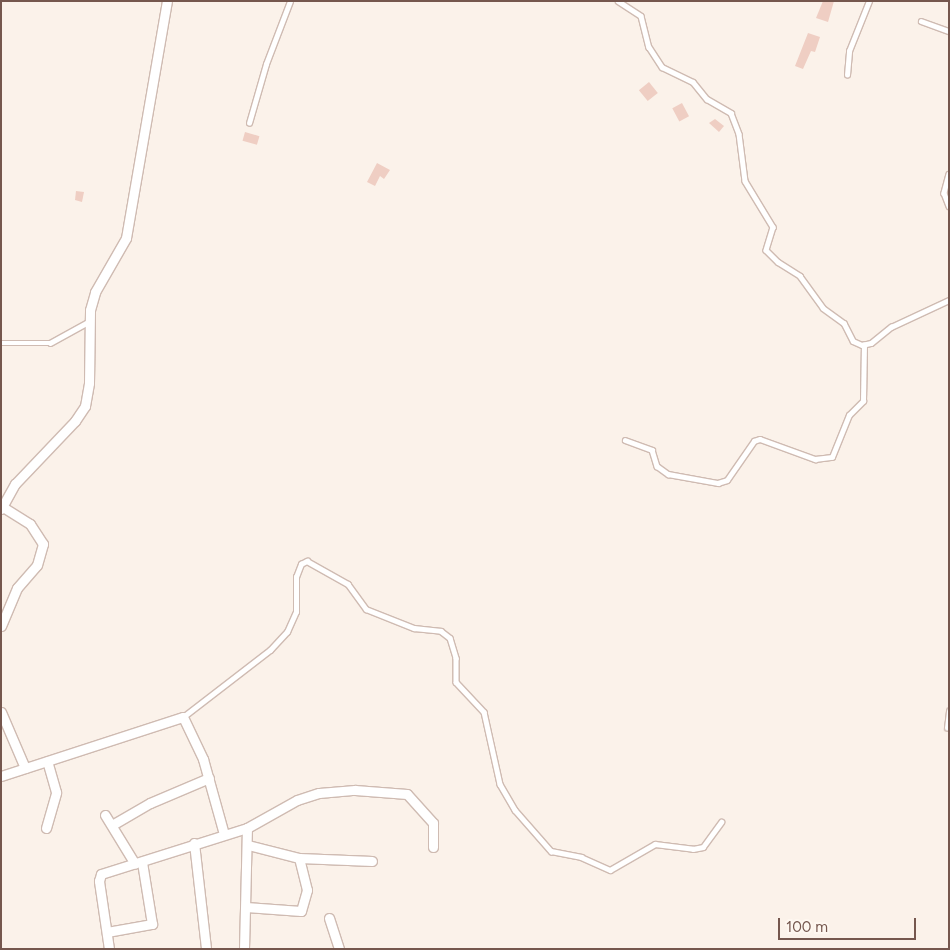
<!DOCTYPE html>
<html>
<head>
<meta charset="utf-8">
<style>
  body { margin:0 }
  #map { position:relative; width:950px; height:950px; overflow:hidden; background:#fbf2ea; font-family:Figtree,sans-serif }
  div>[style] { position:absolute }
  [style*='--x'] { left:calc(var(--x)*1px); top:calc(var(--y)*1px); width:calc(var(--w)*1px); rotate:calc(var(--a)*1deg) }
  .building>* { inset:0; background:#efcec3; transform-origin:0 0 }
  .roads { filter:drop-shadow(1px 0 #cfbbb2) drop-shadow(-1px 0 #cfbbb2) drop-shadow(0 1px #cfbbb2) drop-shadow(0 -1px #cfbbb2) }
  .service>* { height:4.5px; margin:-2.25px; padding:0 2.25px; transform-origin:2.25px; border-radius:2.25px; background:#fff }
  .minor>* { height:9px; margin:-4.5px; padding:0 4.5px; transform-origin:4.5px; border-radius:4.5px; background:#fff }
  span { translate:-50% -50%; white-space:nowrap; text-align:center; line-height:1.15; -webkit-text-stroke:4.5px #fef7f0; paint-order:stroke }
  .frame { position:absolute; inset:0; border:2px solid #75574e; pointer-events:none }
  .scale { position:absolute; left:778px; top:918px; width:138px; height:22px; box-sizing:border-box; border:2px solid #75574e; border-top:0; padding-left:6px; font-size:15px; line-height:18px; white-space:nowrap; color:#75574e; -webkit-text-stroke:4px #fef7f0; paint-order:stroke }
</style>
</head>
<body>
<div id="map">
  <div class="building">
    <i style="clip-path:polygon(823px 1px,834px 1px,828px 22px,816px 18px)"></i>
    <i style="clip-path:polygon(808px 33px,820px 37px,815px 52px,811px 51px,803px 69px,795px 66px)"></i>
    <i style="left:649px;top:82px;width:14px;height:13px;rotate:51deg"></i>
    <i style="left:682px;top:103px;width:15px;height:11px;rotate:62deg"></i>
    <i style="clip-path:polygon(715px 119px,724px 126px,719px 132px,709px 123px)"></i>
    <i style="left:245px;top:132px;width:15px;height:9px;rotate:16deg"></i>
    <i style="clip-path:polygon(377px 163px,390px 170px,384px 179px,380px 176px,375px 186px,367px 182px)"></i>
    <i style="clip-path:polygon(76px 191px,84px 192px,82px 202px,75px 200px)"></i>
  </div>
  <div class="roads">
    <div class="service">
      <i style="--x:618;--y:1;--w:27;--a:33"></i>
      <i style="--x:641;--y:16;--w:32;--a:76"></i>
      <i style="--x:649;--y:47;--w:24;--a:57"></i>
      <i style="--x:662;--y:67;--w:34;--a:26"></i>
      <i style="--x:693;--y:82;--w:22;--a:51"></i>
      <i style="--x:707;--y:99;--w:28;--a:30"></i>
      <i style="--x:731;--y:113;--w:22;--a:69"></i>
      <i style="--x:739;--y:134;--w:47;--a:82.7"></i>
      <i style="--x:745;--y:181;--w:54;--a:58.7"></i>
      <i style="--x:773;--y:227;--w:24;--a:107"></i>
      <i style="--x:766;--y:250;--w:17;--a:45"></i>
      <i style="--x:778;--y:262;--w:26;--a:32"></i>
      <i style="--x:800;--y:276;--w:39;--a:54"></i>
      <i style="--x:823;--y:308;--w:26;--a:36"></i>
      <i style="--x:844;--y:323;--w:20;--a:63"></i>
      <i style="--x:853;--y:341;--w:10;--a:24"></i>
      <i style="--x:862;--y:345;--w:9;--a:-13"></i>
      <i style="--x:871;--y:343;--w:26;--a:-39"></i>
      <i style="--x:891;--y:327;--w:64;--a:-25"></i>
      <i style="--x:921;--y:21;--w:30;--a:20"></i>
      <i style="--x:847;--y:75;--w:24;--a:-85"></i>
      <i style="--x:849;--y:51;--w:54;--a:-68.2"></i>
      <i style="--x:249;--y:123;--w:61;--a:-73.9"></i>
      <i style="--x:266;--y:64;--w:67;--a:-69.1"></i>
      <i style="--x:949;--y:174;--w:20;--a:105"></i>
      <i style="--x:944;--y:193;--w:14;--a:69"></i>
      <i style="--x:1;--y:343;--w:49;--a:0"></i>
      <i style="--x:50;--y:343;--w:43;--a:-28.9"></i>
      <i style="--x:625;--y:440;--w:29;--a:20"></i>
      <i style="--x:652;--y:450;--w:17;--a:73"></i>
      <i style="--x:657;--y:466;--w:14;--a:36"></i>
      <i style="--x:668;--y:474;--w:51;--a:10.2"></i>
      <i style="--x:718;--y:483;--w:9;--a:-18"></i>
      <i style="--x:727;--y:480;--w:47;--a:-55.3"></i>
      <i style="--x:754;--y:441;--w:6;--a:-18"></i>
      <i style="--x:760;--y:439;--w:59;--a:20"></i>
      <i style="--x:815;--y:459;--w:17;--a:-7"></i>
      <i style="--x:832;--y:457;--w:45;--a:-68"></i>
      <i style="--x:849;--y:415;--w:20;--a:-45"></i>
      <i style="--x:863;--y:401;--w:56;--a:-89"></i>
      <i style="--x:183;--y:717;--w:110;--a:-37.6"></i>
      <i style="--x:270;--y:650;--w:25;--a:-47"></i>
      <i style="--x:287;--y:632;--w:22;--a:-66"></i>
      <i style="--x:296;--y:612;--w:35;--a:-90"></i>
      <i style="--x:296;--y:577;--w:14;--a:-69"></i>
      <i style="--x:301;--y:564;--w:7;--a:-27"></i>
      <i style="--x:307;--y:561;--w:47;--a:29.3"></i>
      <i style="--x:348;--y:584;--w:31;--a:54"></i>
      <i style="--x:366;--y:609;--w:52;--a:21.6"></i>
      <i style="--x:414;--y:628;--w:27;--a:6"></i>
      <i style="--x:441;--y:631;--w:11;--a:38"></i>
      <i style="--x:450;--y:638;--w:21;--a:73"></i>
      <i style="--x:456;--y:658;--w:24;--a:90"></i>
      <i style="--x:456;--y:682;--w:41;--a:47"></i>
      <i style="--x:484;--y:712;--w:74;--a:77.5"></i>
      <i style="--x:500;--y:784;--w:30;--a:60"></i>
      <i style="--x:515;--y:810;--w:55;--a:48.7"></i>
      <i style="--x:551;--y:851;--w:31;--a:11"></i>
      <i style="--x:581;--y:857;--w:32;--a:24"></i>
      <i style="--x:610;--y:870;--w:52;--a:-30"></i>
      <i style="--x:655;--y:844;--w:38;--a:7"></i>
      <i style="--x:693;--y:849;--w:10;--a:-11"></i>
      <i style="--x:703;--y:847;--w:31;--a:-54"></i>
      <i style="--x:947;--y:728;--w:17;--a:-83"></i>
    </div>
    <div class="minor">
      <i style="--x:1;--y:509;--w:29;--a:-61"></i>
      <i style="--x:15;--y:484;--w:87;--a:-46.4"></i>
      <i style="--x:75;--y:421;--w:18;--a:-56"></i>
      <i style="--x:85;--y:406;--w:23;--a:-80"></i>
      <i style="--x:89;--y:383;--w:73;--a:-89.2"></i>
      <i style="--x:90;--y:310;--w:19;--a:-74"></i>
      <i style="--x:95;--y:292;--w:62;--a:-60.1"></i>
      <i style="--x:126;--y:238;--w:241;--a:-80.2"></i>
      <i style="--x:1;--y:626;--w:41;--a:-67.2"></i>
      <i style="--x:17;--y:588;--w:30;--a:-49"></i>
      <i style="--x:37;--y:565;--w:22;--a:-74"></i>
      <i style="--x:43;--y:544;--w:24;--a:-123"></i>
      <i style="--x:30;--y:524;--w:32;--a:-148"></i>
      <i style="--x:1;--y:712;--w:61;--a:66.8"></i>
      <i style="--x:1;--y:776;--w:191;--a:-18"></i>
      <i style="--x:183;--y:717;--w:47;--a:64.5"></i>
      <i style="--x:203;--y:759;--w:78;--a:74.4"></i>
      <i style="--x:105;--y:815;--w:57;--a:58.5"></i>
      <i style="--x:112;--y:825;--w:44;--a:-30.1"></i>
      <i style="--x:150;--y:803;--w:64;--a:-23"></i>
      <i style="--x:46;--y:828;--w:37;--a:-74"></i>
      <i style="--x:56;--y:792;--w:32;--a:-106"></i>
      <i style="--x:194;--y:843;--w:107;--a:83.5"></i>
      <i style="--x:248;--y:845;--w:53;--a:14.3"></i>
      <i style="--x:299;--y:858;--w:73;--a:2.4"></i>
      <i style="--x:246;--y:907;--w:55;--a:4.2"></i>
      <i style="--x:301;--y:911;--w:22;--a:-74"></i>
      <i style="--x:307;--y:890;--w:33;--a:-104"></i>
      <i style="--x:329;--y:918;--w:33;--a:72"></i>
      <i style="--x:107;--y:932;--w:46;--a:-10.1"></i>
      <i style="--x:152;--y:924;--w:63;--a:-99.2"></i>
      <i style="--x:109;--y:949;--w:69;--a:-98.4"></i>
      <i style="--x:99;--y:881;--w:7;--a:-74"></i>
      <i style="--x:101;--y:874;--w:153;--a:-17.5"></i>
      <i style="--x:247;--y:828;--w:57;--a:-29.2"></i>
      <i style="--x:297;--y:800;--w:23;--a:-18"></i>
      <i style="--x:319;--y:793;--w:36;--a:-5"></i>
      <i style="--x:355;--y:790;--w:52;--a:4.4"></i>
      <i style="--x:407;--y:794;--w:39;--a:48"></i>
      <i style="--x:433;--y:823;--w:24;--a:90"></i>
      <i style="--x:244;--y:949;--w:121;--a:-88.6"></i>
    </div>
  </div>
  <div class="frame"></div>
  <div class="scale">100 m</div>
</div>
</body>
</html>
